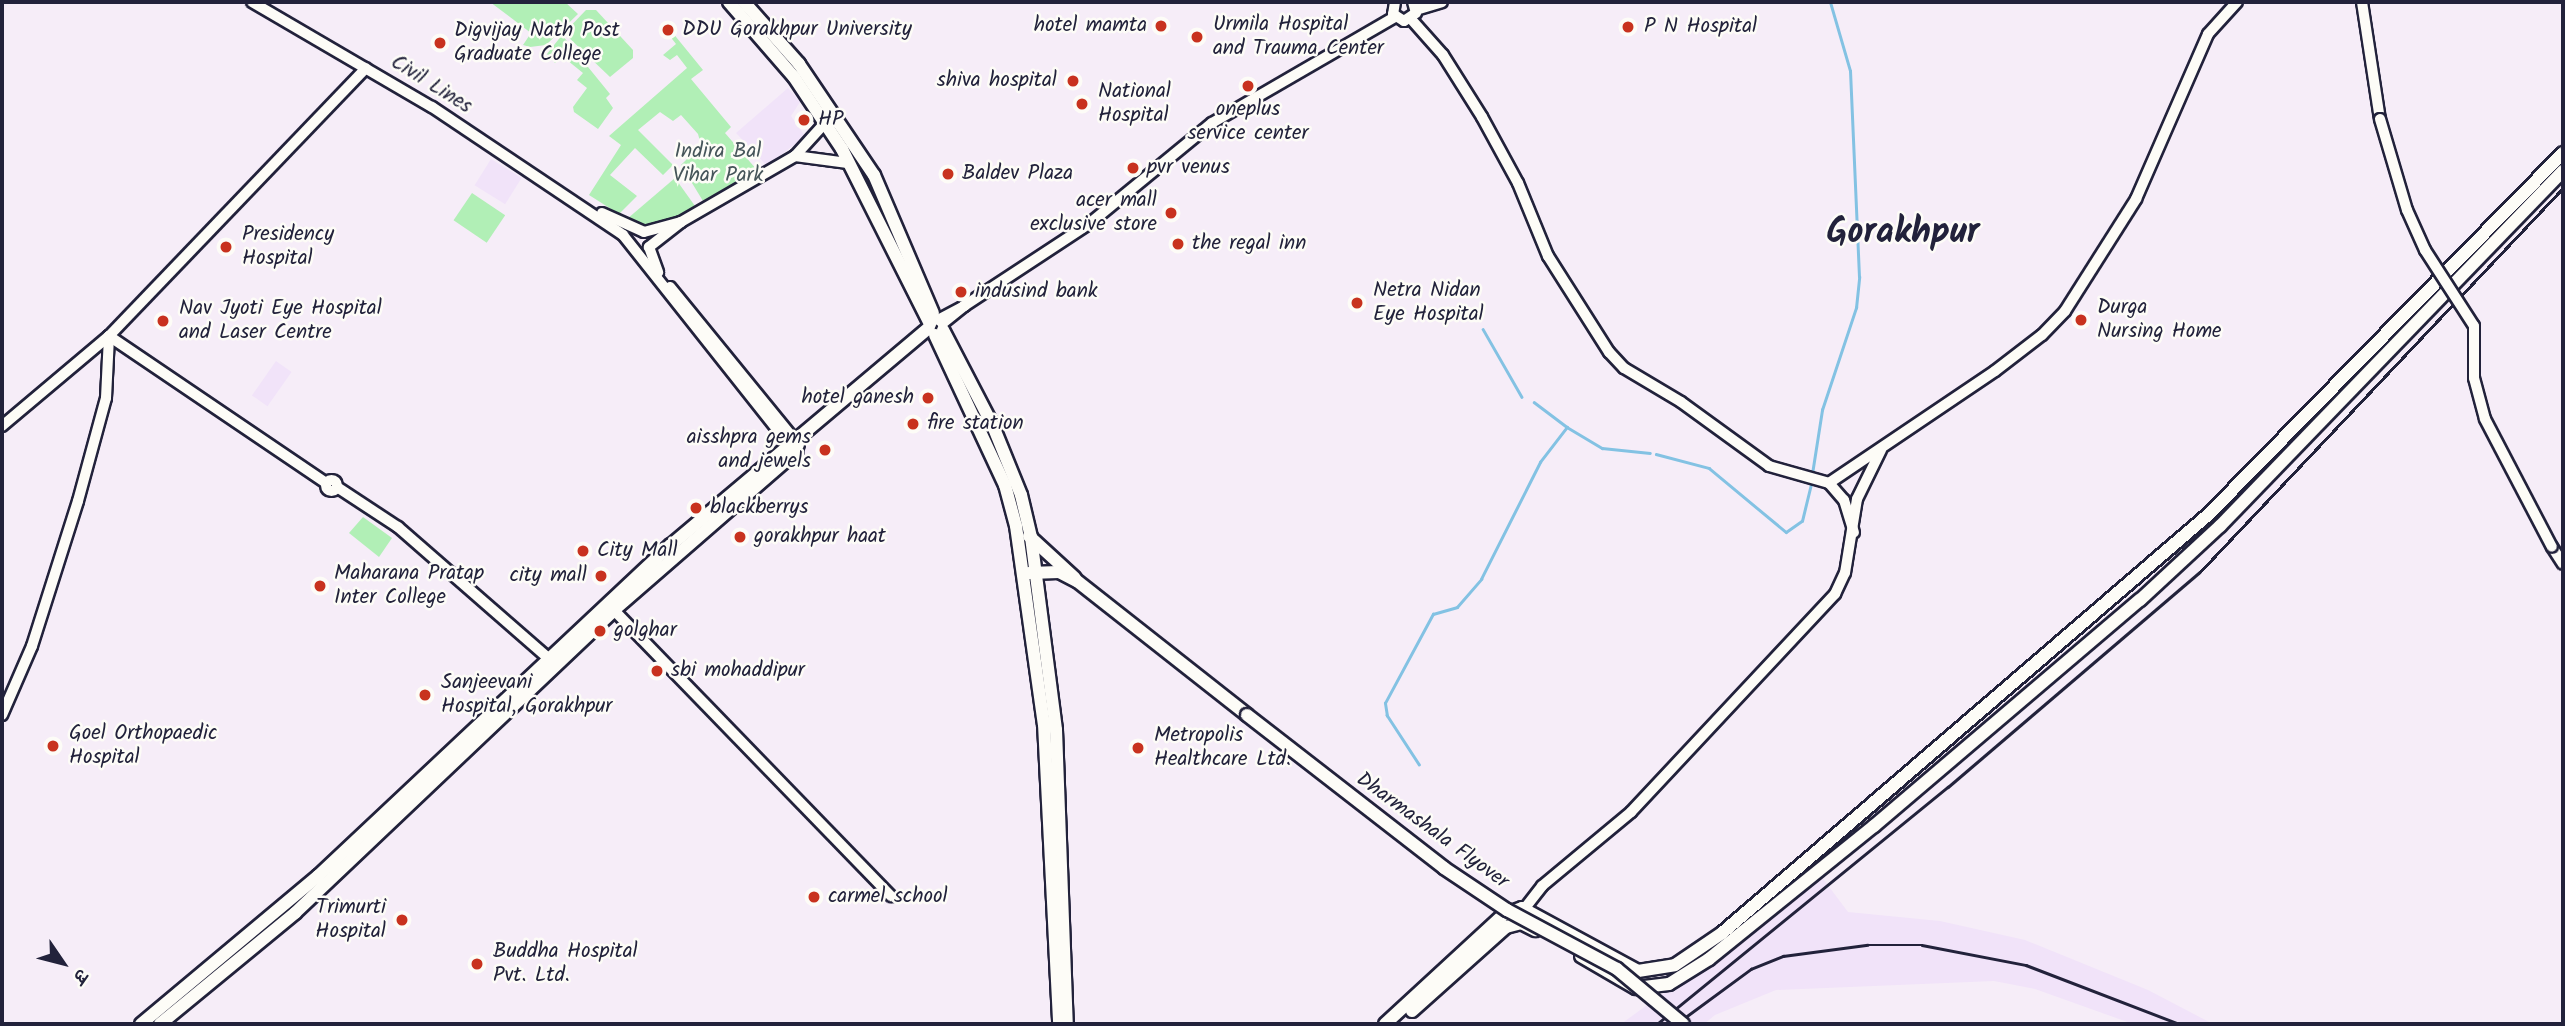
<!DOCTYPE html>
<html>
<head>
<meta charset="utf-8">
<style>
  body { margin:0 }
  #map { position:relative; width:2565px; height:1026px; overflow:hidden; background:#f6edf8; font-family:Kalam,"Playpen Sans Deva",sans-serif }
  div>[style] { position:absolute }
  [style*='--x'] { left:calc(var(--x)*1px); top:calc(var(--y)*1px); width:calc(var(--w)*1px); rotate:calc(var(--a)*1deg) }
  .built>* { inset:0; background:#f1e3f9; transform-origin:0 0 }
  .green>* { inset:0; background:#b1efb6; transform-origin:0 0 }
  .stream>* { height:2.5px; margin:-1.25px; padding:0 1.25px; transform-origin:1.25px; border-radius:1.25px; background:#83c2e3 }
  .roads { filter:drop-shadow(2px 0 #22223b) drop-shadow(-2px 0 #22223b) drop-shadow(0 2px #22223b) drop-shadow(0 -2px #22223b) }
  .secondary>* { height:10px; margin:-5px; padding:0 5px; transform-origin:5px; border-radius:5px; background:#fdfcf7 }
  .secondary>.ring { margin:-5px; padding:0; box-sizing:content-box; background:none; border:10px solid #fdfcf7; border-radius:50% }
  .primary>* { height:12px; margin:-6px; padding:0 6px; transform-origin:6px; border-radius:6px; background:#fdfcf7 }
  .rail>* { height:2.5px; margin:-1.25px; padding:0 1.25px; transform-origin:1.25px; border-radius:1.25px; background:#22223b }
  .bridges { filter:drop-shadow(2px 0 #22223b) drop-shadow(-2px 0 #22223b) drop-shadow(0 2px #22223b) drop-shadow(0 -2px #22223b) }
  .secondary-bridge>* { height:10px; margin:-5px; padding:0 5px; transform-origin:5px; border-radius:5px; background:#fdfcf7 }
  .primary-bridge>* { height:12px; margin:-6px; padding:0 6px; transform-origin:6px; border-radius:6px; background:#fdfcf7 }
  .dots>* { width:19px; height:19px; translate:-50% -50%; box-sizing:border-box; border:4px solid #fdfcf7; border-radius:50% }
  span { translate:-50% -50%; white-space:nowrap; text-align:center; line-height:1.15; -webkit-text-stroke:5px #fdfcf7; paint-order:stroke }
  .poi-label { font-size:21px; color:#22223b }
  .left { translate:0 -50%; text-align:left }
  .right { translate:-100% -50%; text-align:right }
  .street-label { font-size:21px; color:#22223b }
  .park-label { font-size:21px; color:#46555a }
  .town-label { font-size:35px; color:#22223b; font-weight:700 }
  .frame { position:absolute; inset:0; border:4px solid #22223b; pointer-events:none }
  .north { position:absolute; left:28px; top:928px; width:70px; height:70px; -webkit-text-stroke:5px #fdfcf7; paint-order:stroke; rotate:125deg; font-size:19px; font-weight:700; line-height:28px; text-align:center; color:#22223b }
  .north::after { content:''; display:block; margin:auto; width:24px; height:32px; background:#22223b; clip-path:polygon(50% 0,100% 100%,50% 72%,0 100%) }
</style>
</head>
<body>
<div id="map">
  <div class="built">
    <i style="clip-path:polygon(788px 88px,800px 102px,791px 116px,805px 136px,767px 166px,736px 133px)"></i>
    <i style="left:491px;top:159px;width:36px;height:31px;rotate:32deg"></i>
    <i style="left:276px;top:361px;width:19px;height:42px;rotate:35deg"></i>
    <i style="clip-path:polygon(1815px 868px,1848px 912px,1940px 921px,2025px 940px,2148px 990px,2213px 1024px,2133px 1024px,2035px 989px,1994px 981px,1776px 990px,1715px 1015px,1704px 1024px,1621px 1024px,1720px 952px)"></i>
  </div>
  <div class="green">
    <i style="clip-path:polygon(490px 2px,565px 2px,578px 14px,546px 45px,530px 47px,523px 45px,531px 33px)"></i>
    <i style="clip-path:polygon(586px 10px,596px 10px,633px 50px,633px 58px,610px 77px,564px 33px)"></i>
    <i style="clip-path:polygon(672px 32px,703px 70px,691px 79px,731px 127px,725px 133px,757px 170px,703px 201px,681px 165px,701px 145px,698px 134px,681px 115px,673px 121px,660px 112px,638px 130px,673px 165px,663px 175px,635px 148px,610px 175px,637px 196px,619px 214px,589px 195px,621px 145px,609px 136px,687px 68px,677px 55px,670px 60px,663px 55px,676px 44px,669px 35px)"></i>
    <i style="clip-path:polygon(562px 35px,610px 94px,606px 98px,613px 108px,598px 129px,574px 112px,573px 107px,587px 88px,577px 80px,583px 73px,562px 56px,555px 63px,547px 54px)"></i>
    <i style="clip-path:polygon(675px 178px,695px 206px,668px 224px,645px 228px,627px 219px)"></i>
    <i style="left:472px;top:193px;width:40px;height:33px;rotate:34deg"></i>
    <i style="clip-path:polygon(363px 517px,392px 538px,379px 557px,349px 533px)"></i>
  </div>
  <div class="stream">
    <i style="--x:1483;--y:329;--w:78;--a:60.2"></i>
    <i style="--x:1534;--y:402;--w:41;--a:37.1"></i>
    <i style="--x:1656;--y:454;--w:55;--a:14.8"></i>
    <i style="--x:1709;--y:468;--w:100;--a:39.7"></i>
    <i style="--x:1786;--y:532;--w:19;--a:-35"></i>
    <i style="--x:1802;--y:521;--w:42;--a:-76.3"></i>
    <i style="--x:1812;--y:474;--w:65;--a:-81.1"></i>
    <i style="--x:1822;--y:410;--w:108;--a:-71.6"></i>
    <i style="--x:1856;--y:308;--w:31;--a:-84"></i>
    <i style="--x:1859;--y:277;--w:206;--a:-92.5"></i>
    <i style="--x:1850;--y:71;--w:72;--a:-106.2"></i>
    <i style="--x:1419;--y:765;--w:59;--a:-123.1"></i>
    <i style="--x:1387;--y:716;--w:13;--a:-99"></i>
    <i style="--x:1385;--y:703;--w:101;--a:-61.7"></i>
    <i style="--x:1433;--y:614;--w:25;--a:-16"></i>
    <i style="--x:1457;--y:607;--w:37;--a:-49"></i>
    <i style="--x:1481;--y:579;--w:131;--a:-63.2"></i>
    <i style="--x:1540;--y:462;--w:44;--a:-52.4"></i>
    <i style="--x:1567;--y:427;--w:41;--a:31"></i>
    <i style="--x:1602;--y:448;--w:48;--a:5.9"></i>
  </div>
  <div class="roads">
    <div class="secondary">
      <i style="--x:252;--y:2;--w:208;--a:30.3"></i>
      <i style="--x:432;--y:107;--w:230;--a:33.8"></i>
      <i style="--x:623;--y:235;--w:275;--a:51.6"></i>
      <i style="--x:1395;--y:2;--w:12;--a:99"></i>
      <i style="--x:1393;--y:14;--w:13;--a:32"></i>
      <i style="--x:1404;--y:21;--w:14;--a:-34"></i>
      <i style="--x:1416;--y:13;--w:11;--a:-105"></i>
      <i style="--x:2362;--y:2;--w:118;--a:81.3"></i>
      <i style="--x:1416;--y:10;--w:27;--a:-17"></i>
      <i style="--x:1411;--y:19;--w:48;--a:48.4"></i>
      <i style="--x:1443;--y:55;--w:73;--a:57.8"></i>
      <i style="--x:1482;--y:117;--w:75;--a:61.4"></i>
      <i style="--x:1518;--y:183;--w:79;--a:67.7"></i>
      <i style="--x:1548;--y:256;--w:114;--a:57.6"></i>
      <i style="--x:1609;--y:352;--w:22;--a:47"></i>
      <i style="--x:1624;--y:368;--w:66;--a:30.8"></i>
      <i style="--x:1681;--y:402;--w:109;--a:36"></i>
      <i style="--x:1769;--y:466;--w:62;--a:15.8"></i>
      <i style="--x:1829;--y:483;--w:23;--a:49"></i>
      <i style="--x:1844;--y:500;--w:34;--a:73"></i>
      <i style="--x:795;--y:156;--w:53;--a:7.5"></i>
      <i style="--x:602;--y:213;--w:46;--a:24.3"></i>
      <i style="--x:644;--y:232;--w:38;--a:-15"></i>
      <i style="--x:681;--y:222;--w:41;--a:142"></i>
      <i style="--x:649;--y:247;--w:27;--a:70"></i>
      <i style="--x:681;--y:222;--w:132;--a:-30.1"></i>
      <i style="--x:795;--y:156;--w:45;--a:-47.7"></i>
      <i style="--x:670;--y:287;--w:204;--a:50.8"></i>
      <i style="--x:964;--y:306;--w:149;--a:-33.3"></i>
      <i style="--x:1089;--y:224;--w:159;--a:-39.4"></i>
      <i style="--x:1212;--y:123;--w:211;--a:-30.1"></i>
      <i style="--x:938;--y:320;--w:30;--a:-28"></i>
      <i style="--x:964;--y:306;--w:28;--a:141"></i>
      <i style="--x:2;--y:426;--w:140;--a:-40.1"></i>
      <i style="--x:109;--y:336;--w:262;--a:34.1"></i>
      <i class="ring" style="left:325.5px;top:479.5px;width:1px;height:1px"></i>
      <i style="--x:1829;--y:483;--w:200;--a:-34"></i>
      <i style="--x:1995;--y:371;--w:59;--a:-37.5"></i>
      <i style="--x:2042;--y:335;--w:33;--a:-46"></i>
      <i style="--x:2065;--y:311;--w:133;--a:-57.6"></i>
      <i style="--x:2136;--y:199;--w:180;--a:-66.4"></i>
      <i style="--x:2208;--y:34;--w:43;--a:-47.8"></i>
      <i style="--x:337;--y:487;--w:73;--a:33.3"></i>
      <i style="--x:398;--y:527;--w:207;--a:41.1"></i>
      <i style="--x:2552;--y:547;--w:20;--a:57"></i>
      <i style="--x:608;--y:604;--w:407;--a:45.9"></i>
      <i style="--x:2;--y:715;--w:75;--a:-66.5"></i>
      <i style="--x:32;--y:646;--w:152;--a:-72.4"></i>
      <i style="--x:78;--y:501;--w:107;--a:-74.8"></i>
      <i style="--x:106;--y:398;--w:62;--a:-87.2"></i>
      <i style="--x:109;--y:336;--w:371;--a:-46.2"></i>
      <i style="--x:1525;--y:908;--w:28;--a:-52"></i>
      <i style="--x:1542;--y:886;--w:116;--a:-39.7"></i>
      <i style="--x:1631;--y:812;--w:299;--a:-46.9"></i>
      <i style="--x:1835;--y:594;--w:23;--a:-65"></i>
      <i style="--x:1845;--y:573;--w:75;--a:-80.8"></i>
      <i style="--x:1857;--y:499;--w:55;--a:-63.9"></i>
    </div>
    <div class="primary">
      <i style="--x:729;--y:2;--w:99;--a:49.1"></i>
      <i style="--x:794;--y:77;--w:87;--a:56.3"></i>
      <i style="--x:842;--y:149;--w:196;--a:63.3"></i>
      <i style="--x:744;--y:2;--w:83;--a:48.4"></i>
      <i style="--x:799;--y:64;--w:134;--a:56"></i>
      <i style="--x:874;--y:175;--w:150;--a:66.9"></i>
      <i style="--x:943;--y:330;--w:108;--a:62.5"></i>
      <i style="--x:993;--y:426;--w:74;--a:67.9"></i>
      <i style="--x:1021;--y:495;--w:43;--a:76.6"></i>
      <i style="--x:1031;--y:537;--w:195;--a:82.6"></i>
      <i style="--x:1056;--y:730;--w:294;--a:87.9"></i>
      <i style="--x:935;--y:335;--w:166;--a:65"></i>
      <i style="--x:1005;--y:485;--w:42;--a:75"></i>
      <i style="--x:1016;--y:526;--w:200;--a:82"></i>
      <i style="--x:1044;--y:724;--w:300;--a:87.1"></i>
      <i style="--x:1029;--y:536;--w:62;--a:42.4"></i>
      <i style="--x:1029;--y:573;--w:30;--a:-2"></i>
      <i style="--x:1059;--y:572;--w:20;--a:27"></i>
      <i style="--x:1077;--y:581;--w:216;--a:38.2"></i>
      <i style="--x:1581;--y:956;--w:64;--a:30.2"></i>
      <i style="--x:1636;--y:988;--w:33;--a:-7"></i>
      <i style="--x:1669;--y:984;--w:47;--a:-32"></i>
      <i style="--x:1709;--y:959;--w:212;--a:-38.9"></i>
      <i style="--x:1874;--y:826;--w:349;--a:-40.4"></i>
      <i style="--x:2140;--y:600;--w:109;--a:-42.8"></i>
      <i style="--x:2220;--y:526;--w:494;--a:-46"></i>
      <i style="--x:1412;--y:1011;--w:126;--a:-41.8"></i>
      <i style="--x:1506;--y:927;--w:16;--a:-15"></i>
      <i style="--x:1521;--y:923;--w:16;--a:27"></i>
      <i style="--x:141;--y:1024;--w:231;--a:-39.9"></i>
      <i style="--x:318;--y:876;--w:484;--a:-43.2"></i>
      <i style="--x:671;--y:545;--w:337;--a:-40.1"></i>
      <i style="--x:160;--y:1024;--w:175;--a:-39.4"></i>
      <i style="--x:295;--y:913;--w:440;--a:-43.5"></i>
      <i style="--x:614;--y:610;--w:242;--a:-41"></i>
      <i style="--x:1385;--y:1024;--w:161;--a:-42.7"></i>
      <i style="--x:1503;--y:915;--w:20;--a:-20"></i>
      <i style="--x:1522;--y:908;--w:132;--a:28.5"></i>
      <i style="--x:1638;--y:971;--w:37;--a:-9"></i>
      <i style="--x:1675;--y:965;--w:57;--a:-34.2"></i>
      <i style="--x:1722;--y:933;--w:641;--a:-40.7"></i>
      <i style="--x:2208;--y:515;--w:507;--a:-45.56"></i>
    </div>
  </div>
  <div class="rail">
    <i style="--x:1657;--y:1024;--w:375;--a:-39.2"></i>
    <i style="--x:1948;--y:787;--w:330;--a:-40.5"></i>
    <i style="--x:2199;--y:573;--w:530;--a:-46.61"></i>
    <i style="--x:1676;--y:1024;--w:93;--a:-36.3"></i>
    <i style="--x:1751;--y:969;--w:35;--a:-22"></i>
    <i style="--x:1783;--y:956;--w:85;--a:-7.5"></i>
    <i style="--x:1867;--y:945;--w:55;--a:0"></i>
    <i style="--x:1922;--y:945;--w:106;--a:10.9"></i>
    <i style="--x:2026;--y:965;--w:165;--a:21"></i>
  </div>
  <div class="bridges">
    <div class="secondary-bridge">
      <i style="--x:2380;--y:119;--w:95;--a:73.5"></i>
      <i style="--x:2407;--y:210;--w:44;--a:65.8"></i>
      <i style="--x:2425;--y:250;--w:90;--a:57.2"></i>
      <i style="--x:2474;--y:326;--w:52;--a:90"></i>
      <i style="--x:2474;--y:378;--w:42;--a:75"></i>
      <i style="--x:2485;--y:419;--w:144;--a:62.4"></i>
    </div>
    <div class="primary-bridge">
      <i style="--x:1247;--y:715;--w:249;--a:37.8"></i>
      <i style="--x:1444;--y:868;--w:76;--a:33.7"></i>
      <i style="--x:1507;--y:910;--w:125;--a:28.2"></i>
      <i style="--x:1617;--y:969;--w:86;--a:39.8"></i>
    </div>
  </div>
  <div class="dots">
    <i style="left:1161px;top:26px;background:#c8321e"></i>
    <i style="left:1628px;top:27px;background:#c8321e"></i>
    <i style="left:668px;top:30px;background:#c8321e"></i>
    <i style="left:1197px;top:37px;background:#c8321e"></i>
    <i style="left:440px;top:43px;background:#c8321e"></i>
    <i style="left:1073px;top:81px;background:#c8321e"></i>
    <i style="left:1248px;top:86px;background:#c8321e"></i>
    <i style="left:1082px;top:104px;background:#c8321e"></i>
    <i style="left:804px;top:120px;background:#c8321e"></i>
    <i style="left:1133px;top:168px;background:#c8321e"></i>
    <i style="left:948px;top:174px;background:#c8321e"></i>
    <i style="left:1171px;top:213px;background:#c8321e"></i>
    <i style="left:1178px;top:244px;background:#c8321e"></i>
    <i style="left:226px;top:247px;background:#c8321e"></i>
    <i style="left:961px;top:292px;background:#c8321e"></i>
    <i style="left:1357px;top:303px;background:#c8321e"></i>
    <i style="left:2081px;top:320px;background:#c8321e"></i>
    <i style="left:163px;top:321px;background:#c8321e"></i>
    <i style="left:928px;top:398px;background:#c8321e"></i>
    <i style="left:913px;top:424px;background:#c8321e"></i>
    <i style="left:825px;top:450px;background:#c8321e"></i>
    <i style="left:696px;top:508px;background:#c8321e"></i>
    <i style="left:740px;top:537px;background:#c8321e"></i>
    <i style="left:583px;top:551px;background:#c8321e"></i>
    <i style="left:601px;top:576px;background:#c8321e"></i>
    <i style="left:320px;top:586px;background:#c8321e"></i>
    <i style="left:600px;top:631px;background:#c8321e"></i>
    <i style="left:657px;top:671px;background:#c8321e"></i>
    <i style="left:425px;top:695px;background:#c8321e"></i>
    <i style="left:53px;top:746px;background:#c8321e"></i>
    <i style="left:1138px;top:748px;background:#c8321e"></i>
    <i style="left:814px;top:897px;background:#c8321e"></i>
    <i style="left:402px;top:920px;background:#c8321e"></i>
    <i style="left:477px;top:964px;background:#c8321e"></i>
  </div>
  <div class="poi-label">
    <span class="left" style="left:1213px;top:37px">Urmila Hospital<br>and Trauma Center</span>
    <span class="right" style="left:1147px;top:26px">hotel mamta</span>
    <span class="left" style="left:1644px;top:27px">P N Hospital</span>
    <span class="left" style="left:682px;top:30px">DDU Gorakhpur University</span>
    <span class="left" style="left:454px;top:43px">Digvijay Nath Post<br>Graduate College</span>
    <span class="right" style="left:1057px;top:81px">shiva hospital</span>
    <span class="left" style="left:1098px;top:104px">National<br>Hospital</span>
    <span style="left:1248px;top:122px">oneplus<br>service center</span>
    <span class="left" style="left:818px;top:120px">HP</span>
    <span class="left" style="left:1147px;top:168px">pvr venus</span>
    <span class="left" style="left:962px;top:174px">Baldev Plaza</span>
    <span class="right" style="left:1157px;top:213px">acer mall<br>exclusive store</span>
    <span class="left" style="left:242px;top:247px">Presidency<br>Hospital</span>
    <span class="left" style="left:1192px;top:244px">the regal inn</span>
    <span class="left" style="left:1373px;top:303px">Netra Nidan<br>Eye Hospital</span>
    <span class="left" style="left:975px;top:292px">indusind bank</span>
    <span class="left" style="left:2097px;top:320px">Durga<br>Nursing Home</span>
    <span class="left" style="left:179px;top:321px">Nav Jyoti Eye Hospital<br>and Laser Centre</span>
    <span class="right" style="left:914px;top:398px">hotel ganesh</span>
    <span class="left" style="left:927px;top:424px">fire station</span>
    <span class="right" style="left:811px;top:450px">aisshpra gems<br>and jewels</span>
    <span class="left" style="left:710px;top:508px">blackberrys</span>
    <span class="left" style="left:754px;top:537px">gorakhpur haat</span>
    <span class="left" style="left:597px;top:551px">City Mall</span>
    <span class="left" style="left:334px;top:586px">Maharana Pratap<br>Inter College</span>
    <span class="right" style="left:587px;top:576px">city mall</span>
    <span class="left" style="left:614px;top:631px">golghar</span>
    <span class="left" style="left:671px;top:671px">sbi mohaddipur</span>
    <span class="left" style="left:441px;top:695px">Sanjeevani<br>Hospital, Gorakhpur</span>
    <span class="left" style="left:69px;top:746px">Goel Orthopaedic<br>Hospital</span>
    <span class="left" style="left:1154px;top:748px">Metropolis<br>Healthcare Ltd.</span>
    <span class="left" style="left:828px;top:897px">carmel school</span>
    <span class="right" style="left:386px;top:920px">Trimurti<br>Hospital</span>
    <span class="left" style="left:493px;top:964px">Buddha Hospital<br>Pvt. Ltd.</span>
  </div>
  <div class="street-label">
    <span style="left:431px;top:85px;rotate:32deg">Civil Lines</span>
    <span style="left:1432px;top:831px;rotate:36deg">Dharmashala Flyover</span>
  </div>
  <div class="park-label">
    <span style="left:718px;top:164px">Indira Bal<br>Vihar Park</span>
  </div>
  <div class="town-label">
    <span style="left:1903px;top:233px">Gorakhpur</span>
  </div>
  <div class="frame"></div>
  <div class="north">उ</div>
</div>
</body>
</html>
